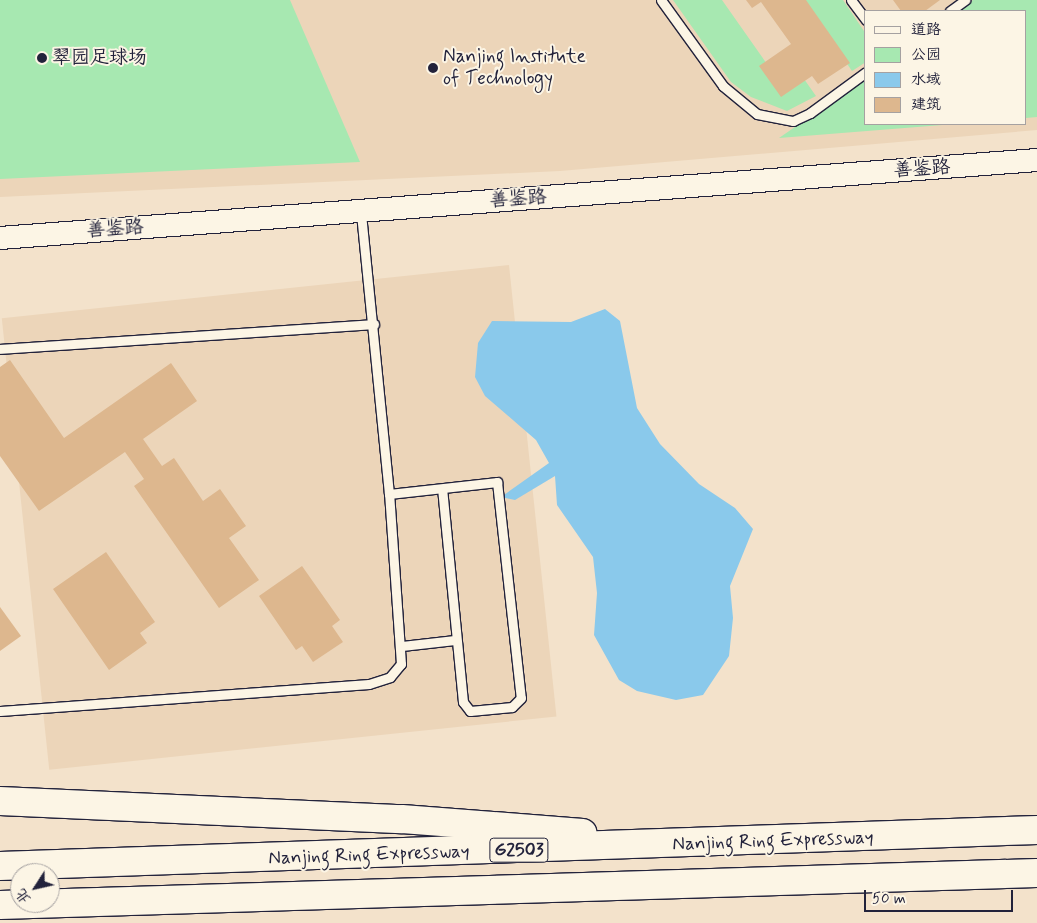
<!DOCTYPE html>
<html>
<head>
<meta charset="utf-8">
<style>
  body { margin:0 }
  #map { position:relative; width:1037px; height:923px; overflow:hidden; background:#f3e2cb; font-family:Mynerve,"LXGW WenKai TC",sans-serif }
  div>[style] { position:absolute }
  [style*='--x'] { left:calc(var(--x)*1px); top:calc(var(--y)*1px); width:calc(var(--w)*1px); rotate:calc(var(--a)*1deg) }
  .built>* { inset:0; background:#ecd5b9; transform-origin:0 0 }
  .green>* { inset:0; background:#a7e8b1 }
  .water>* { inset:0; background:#8ac9eb }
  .building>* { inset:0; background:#ddb78e }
  .roads { filter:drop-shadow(1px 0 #22223b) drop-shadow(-1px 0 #22223b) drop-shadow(0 1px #22223b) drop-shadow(0 -1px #22223b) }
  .service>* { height:9px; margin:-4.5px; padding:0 4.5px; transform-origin:4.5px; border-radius:4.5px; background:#fcf5e5 }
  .tertiary>* { height:22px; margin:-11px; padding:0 11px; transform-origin:11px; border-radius:11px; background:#fcf5e5 }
  .motorway>* { height:28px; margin:-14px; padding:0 14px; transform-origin:14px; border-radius:14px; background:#fcf5e5 }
  .dots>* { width:14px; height:14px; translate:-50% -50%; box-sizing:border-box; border:2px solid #fcf5e5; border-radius:50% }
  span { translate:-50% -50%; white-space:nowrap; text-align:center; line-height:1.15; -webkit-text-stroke:4px #fcf5e5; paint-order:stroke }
  .shield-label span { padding:1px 4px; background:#fcf5e5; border:1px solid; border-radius:4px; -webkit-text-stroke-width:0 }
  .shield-label { font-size:18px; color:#22223b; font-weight:700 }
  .poi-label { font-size:19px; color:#22223b }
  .left { translate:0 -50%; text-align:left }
  .street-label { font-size:19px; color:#22223b }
  .legend { position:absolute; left:864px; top:10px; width:162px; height:115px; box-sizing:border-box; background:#fcf5e5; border:1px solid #a5a1a1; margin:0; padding:6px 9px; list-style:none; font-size:15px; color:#22223b }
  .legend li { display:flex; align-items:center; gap:10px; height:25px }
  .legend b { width:25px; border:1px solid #a5a1a1 }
  .north { position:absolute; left:10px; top:863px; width:50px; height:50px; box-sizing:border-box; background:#fcf5e5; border:1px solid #a5a1a1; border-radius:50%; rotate:235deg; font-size:14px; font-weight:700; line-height:20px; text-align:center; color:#22223b }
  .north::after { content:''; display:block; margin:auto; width:18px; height:22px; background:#22223b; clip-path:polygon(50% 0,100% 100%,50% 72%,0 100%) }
  .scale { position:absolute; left:864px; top:890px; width:149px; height:22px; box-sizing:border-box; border:2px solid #22223b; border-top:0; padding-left:6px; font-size:15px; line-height:18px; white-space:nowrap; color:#22223b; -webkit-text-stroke:4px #fcf5e5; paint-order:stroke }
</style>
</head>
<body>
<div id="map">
  <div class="built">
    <i style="clip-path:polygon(evenodd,0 0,1037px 0,1037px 130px,560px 171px,0 197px,0 0,866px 11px,1026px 11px,1026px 124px,866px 124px,866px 11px)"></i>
    <i style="left:509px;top:265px;width:454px;height:510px;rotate:84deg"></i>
  </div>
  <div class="green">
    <i style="clip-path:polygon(0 0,290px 0,360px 162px,0 179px)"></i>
    <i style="clip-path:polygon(673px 0,722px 0,786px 91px,804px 79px,816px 96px,787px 111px,751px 97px,731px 82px)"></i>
    <i style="clip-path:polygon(803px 0,843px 0,866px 34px,866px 62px,852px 71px)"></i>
    <i style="clip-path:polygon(973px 0,1037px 0,1037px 117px,1026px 118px,1026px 11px,958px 11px)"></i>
    <i style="clip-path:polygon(866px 78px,866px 124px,955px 124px,779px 138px)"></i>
  </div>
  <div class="water">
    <i style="clip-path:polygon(605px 309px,620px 321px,637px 408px,660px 444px,699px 484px,735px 508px,753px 529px,730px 586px,733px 618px,729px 656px,703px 695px,676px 700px,637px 691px,619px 680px,594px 635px,597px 593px,593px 557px,557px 505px,555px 476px,515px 500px,501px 497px,549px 463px,536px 440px,485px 396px,475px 377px,478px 343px,492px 321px,571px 322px)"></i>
  </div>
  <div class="building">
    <i style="clip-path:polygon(746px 0,806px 0,850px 63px,818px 84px,812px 76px,781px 97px,759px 66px,791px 44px,761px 2px,752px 8px)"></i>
    <i style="clip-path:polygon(893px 0,940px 0,925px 11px,901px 11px)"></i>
    <i style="clip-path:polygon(10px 360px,64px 438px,171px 363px,197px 401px,143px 439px,162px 466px,174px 458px,203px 501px,220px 489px,246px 526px,229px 538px,259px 580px,219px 608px,134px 486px,144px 479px,125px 452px,39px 511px,0 456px,0 367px)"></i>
    <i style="clip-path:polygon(106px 552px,155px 622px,140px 633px,147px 643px,109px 670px,53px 589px)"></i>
    <i style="clip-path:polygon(302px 566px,340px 620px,332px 626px,343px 642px,313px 662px,302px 646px,296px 650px,259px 596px)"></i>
    <i style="clip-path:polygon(0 607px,21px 636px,0 651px)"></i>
  </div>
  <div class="roads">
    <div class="service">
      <i style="--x:661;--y:0;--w:106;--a:54.2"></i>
      <i style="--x:723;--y:86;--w:44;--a:39.5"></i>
      <i style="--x:757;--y:114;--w:37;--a:11"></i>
      <i style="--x:793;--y:121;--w:19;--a:-25"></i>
      <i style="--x:810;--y:113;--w:69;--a:-36.2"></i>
      <i style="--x:851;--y:0;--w:25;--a:53"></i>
      <i style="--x:950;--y:11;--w:19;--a:-36"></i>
      <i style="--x:0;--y:349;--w:375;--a:-3.8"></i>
      <i style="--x:389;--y:494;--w:109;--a:-6.3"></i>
      <i style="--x:497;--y:482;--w:217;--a:83.7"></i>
      <i style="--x:521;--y:698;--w:13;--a:135"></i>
      <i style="--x:512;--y:707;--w:42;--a:174.6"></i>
      <i style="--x:470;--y:711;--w:11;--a:-128"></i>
      <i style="--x:463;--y:702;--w:214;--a:-95.6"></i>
      <i style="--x:402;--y:646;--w:53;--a:-6.5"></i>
      <i style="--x:0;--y:711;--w:370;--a:-4.2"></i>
      <i style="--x:369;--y:684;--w:22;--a:-18"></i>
      <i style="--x:390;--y:677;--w:17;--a:-50"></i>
      <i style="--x:401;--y:664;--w:170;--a:-94"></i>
      <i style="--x:389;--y:494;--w:284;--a:-95.7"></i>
    </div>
    <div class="tertiary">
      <i style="--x:0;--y:238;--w:1040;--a:-4.3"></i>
    </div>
    <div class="motorway">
      <i style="--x:0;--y:801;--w:402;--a:2.6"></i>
      <i style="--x:402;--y:819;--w:181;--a:4.4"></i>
      <i style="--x:0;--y:866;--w:1038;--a:-1.99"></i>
      <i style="--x:0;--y:905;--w:1037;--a:-1.77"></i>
    </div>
  </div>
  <div class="dots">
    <i style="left:42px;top:58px;background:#22223b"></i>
    <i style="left:433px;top:68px;background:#22223b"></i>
  </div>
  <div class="shield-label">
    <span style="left:519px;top:850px">G2503</span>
  </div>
  <div class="poi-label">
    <span class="left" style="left:443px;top:68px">Nanjing Institute<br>of Technology</span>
    <span class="left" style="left:52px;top:58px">翠园足球场</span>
  </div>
  <div class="street-label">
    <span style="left:922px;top:169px;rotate:-4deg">善鉴路</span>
    <span style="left:518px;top:199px;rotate:-4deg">善鉴路</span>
    <span style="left:115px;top:229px;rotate:-4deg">善鉴路</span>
    <span style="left:773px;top:841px;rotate:-2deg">Nanjing Ring Expressway</span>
    <span style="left:369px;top:855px;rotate:-2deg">Nanjing Ring Expressway</span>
  </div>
  <ul class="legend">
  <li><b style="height:6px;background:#fcf5e5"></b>道路</li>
  <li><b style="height:14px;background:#a7e8b1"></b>公园</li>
  <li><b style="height:14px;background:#8ac9eb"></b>水域</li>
  <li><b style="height:14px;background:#ddb78e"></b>建筑</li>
  </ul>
  <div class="north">北</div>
  <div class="scale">50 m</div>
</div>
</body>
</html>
